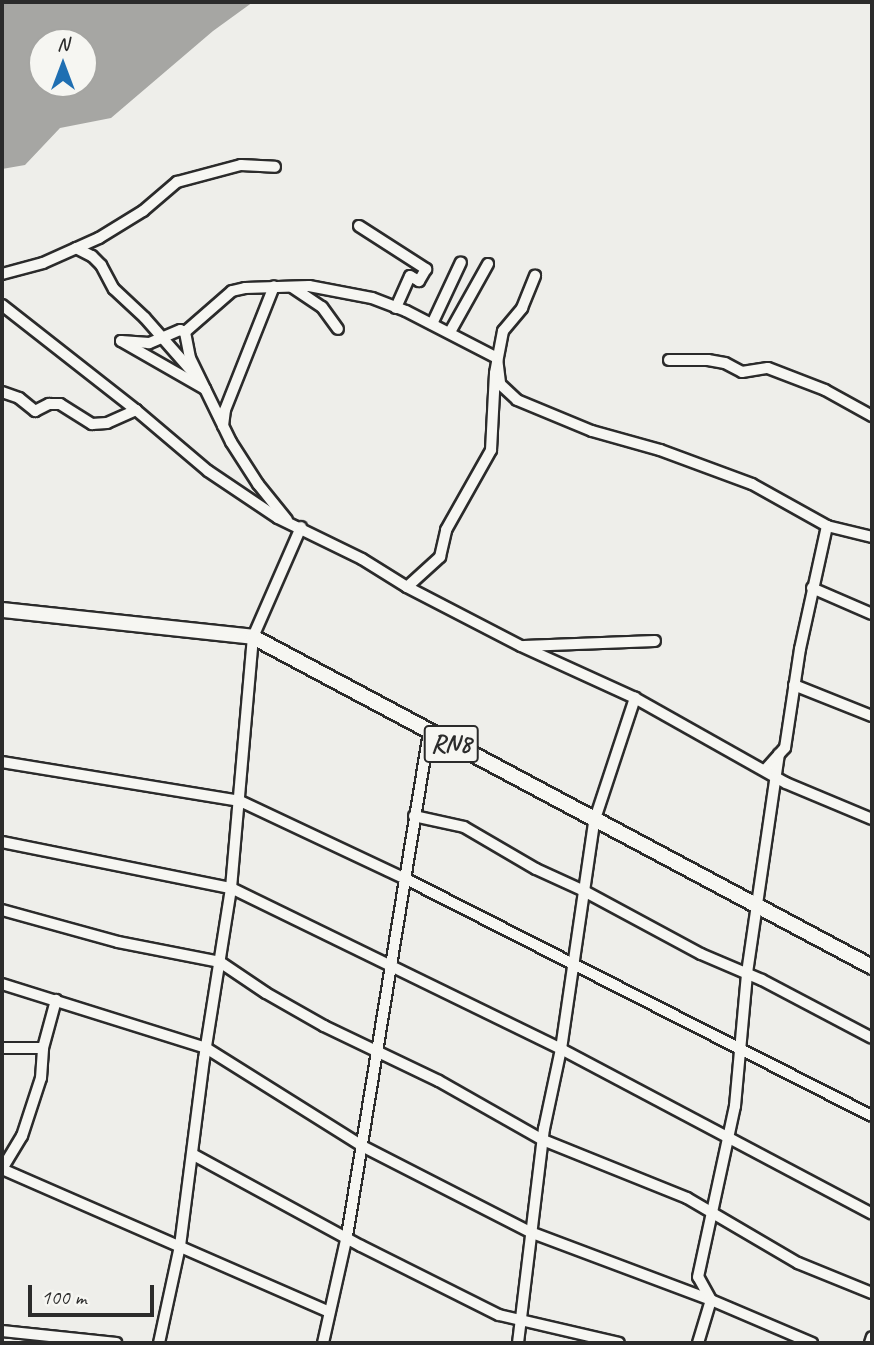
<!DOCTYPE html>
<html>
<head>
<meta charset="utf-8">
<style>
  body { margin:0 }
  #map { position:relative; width:874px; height:1345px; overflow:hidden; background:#eeeeea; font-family:Caveat,sans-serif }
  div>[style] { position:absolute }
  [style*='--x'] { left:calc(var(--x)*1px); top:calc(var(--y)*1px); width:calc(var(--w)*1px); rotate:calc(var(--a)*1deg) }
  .water>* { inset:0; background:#a6a6a3 }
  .roads { filter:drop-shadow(2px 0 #2b2b2b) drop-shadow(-2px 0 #2b2b2b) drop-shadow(0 2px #2b2b2b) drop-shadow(0 -2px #2b2b2b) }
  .minor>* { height:10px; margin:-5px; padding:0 5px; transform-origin:5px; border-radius:5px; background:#f6f6f2 }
  .major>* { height:14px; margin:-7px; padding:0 7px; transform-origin:7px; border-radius:7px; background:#f6f6f2 }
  span { translate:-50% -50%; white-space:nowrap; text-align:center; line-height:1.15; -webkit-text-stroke:7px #f6f6f2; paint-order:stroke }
  .shield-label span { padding:2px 5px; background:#f6f6f2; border:2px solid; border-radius:5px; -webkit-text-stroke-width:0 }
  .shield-label { font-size:26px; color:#2b2b2b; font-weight:700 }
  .frame { position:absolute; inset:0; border:4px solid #2b2b2b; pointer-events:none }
  .north { position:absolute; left:28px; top:28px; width:70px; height:70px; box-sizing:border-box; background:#f6f6f2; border:2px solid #a5a5a2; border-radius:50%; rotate:0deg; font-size:19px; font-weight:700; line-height:28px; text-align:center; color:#2b2b2b }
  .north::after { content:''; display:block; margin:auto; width:24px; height:32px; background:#1f6fb2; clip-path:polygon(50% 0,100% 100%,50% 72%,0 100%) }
  .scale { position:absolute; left:28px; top:1285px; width:126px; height:32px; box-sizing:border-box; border:4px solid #2b2b2b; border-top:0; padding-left:9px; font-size:21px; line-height:24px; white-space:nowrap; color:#2b2b2b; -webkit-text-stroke:5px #f6f6f2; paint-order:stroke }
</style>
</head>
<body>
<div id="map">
  <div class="water">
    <i style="clip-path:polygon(evenodd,2px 2px,253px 2px,213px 31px,111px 118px,60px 128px,25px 165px,2px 169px,2px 2px,42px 42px,84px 42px,84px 84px,42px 84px,42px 42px)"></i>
  </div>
  <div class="roads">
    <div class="minor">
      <i style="--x:359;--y:226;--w:80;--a:32.7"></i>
      <i style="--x:426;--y:269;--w:14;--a:120"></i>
      <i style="--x:419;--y:281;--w:10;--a:-151"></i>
      <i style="--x:410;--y:276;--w:35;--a:114"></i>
      <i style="--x:76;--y:248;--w:18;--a:27"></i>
      <i style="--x:92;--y:256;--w:13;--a:45"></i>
      <i style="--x:101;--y:265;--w:27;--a:62"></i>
      <i style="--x:114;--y:289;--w:42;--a:43.1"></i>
      <i style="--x:145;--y:318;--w:76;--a:48.7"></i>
      <i style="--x:2;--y:274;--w:42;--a:-15"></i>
      <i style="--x:43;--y:263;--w:61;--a:-24.1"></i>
      <i style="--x:99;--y:238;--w:52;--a:-31.5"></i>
      <i style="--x:143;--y:211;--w:45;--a:-40.5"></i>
      <i style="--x:177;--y:182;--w:66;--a:-14.9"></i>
      <i style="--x:241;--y:165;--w:34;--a:3"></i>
      <i style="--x:292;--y:287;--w:36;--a:34"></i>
      <i style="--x:322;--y:307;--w:27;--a:54"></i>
      <i style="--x:2;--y:305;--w:170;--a:38.1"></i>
      <i style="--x:136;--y:410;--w:94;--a:40.3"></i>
      <i style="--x:208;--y:471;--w:84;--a:33.9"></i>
      <i style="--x:278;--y:518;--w:93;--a:26"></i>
      <i style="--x:362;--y:559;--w:53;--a:31.9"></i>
      <i style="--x:407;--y:587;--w:128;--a:27.4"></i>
      <i style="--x:521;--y:646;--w:125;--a:24.5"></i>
      <i style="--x:635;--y:698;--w:173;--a:29.4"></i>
      <i style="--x:786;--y:783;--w:93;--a:22.7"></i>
      <i style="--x:432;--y:324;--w:68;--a:-64.9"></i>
      <i style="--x:185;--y:332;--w:5;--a:-158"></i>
      <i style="--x:180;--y:330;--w:34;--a:157"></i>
      <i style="--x:149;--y:343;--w:28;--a:-176"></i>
      <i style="--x:121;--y:341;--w:97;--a:29.7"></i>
      <i style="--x:450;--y:332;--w:78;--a:-60.8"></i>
      <i style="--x:669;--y:360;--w:39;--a:0"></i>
      <i style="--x:708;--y:360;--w:17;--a:10"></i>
      <i style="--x:725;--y:363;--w:19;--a:28"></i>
      <i style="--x:742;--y:372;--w:26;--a:-9"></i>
      <i style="--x:768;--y:368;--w:61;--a:21.1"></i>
      <i style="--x:825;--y:390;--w:54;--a:29"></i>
      <i style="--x:2;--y:392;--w:18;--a:19"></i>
      <i style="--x:19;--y:398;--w:21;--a:39"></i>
      <i style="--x:35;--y:411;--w:16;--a:-27"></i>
      <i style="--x:49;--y:404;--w:11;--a:0"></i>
      <i style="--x:60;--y:404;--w:38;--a:32"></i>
      <i style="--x:92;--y:424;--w:15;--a:-4"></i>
      <i style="--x:107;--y:423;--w:32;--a:-24"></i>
      <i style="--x:223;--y:426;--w:16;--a:-83"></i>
      <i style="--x:225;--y:410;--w:133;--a:-68.4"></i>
      <i style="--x:287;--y:520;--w:46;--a:-128.9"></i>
      <i style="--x:258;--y:484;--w:50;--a:-122.7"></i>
      <i style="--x:231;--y:442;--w:93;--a:-116"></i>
      <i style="--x:190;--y:358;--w:26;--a:-101"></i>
      <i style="--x:185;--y:332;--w:62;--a:-41.1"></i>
      <i style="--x:232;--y:291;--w:13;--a:-13"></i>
      <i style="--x:245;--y:288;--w:64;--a:-1.8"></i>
      <i style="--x:309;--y:286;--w:64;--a:10.8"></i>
      <i style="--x:372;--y:298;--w:36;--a:21"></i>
      <i style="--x:406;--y:311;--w:102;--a:27.3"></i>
      <i style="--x:497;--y:358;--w:26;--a:83"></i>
      <i style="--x:500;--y:384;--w:23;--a:43"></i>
      <i style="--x:517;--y:400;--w:81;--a:22.5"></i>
      <i style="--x:592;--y:431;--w:71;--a:15.6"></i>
      <i style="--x:660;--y:450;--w:98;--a:20.3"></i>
      <i style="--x:752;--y:484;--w:86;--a:29.2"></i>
      <i style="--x:827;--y:526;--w:46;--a:13.7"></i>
      <i style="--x:407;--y:587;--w:45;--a:-42.3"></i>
      <i style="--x:440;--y:557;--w:28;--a:-77"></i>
      <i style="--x:446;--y:530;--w:92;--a:-60.6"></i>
      <i style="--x:491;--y:450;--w:77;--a:-87"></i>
      <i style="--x:495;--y:373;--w:43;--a:-79.2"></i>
      <i style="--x:503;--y:331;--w:30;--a:-50"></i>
      <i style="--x:522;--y:308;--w:35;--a:-68"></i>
      <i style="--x:812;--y:588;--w:65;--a:23.4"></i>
      <i style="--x:524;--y:646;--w:131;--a:-2.2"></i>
      <i style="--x:794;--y:685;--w:84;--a:21.7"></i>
      <i style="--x:2;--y:762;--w:241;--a:9.3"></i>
      <i style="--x:240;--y:801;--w:183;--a:25.2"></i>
      <i style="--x:406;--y:879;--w:523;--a:26.96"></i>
      <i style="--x:765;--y:770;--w:30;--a:-48"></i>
      <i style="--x:785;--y:748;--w:100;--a:-81.4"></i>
      <i style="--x:800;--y:649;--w:126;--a:-77.6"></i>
      <i style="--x:414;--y:816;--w:51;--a:12.4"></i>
      <i style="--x:464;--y:827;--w:83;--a:30.3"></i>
      <i style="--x:536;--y:869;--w:53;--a:24.6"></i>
      <i style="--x:584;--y:891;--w:133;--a:28.3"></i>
      <i style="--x:701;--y:954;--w:66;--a:23.1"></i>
      <i style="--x:762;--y:980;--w:124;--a:27.8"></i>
      <i style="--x:2;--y:842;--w:234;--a:11.4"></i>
      <i style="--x:231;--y:888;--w:367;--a:26"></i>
      <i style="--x:561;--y:1049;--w:352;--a:27.9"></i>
      <i style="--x:2;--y:910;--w:120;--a:15.4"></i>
      <i style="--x:118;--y:942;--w:104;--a:11.1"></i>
      <i style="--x:220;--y:962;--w:55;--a:34"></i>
      <i style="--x:266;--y:993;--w:67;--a:29.6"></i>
      <i style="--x:324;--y:1026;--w:127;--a:25.6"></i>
      <i style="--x:439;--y:1081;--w:120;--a:29.6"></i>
      <i style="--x:543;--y:1140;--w:155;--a:21.9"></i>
      <i style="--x:687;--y:1198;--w:129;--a:30.4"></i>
      <i style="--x:798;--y:1263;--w:80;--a:22.1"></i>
      <i style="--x:2;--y:984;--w:214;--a:17.4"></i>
      <i style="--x:206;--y:1048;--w:184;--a:32.1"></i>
      <i style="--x:362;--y:1146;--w:189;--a:27.1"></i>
      <i style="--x:530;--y:1232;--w:193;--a:20.6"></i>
      <i style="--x:711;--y:1300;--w:110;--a:23.1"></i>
      <i style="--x:2;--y:1048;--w:41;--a:0"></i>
      <i style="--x:43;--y:1048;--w:50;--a:-74.8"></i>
      <i style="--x:192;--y:1154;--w:192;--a:28.6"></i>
      <i style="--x:361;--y:1246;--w:154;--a:26.6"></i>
      <i style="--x:499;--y:1315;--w:123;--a:13.1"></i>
      <i style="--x:2;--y:1169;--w:357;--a:23.6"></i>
      <i style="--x:2;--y:1169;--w:39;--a:-59"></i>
      <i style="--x:22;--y:1136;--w:61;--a:-71.9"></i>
      <i style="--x:41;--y:1078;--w:30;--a:-86"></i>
      <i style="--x:2;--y:1331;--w:115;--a:6"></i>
      <i style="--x:159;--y:1343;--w:99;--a:-77.8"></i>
      <i style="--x:180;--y:1246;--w:189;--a:-82.7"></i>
      <i style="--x:204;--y:1059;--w:173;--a:-81"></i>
      <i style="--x:231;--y:888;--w:252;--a:-85"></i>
      <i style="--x:253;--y:637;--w:120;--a:-66.4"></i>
      <i style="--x:323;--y:1343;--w:110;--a:-77.4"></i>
      <i style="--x:347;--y:1236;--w:511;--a:-80.76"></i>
      <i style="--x:518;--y:1343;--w:216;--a:-83.1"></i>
      <i style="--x:544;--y:1129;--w:82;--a:-78"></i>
      <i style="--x:561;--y:1049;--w:229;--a:-81.7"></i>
      <i style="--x:594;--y:822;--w:131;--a:-71.7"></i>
      <i style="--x:698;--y:1343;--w:45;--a:-73.2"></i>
      <i style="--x:711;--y:1300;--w:26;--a:-119"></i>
      <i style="--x:698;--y:1277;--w:175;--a:-77.8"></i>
      <i style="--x:735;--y:1106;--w:134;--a:-84.8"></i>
      <i style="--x:747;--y:973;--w:221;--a:-81.7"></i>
      <i style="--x:870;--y:1343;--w:6;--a:-72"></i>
    </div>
    <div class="major">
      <i style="--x:2;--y:610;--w:252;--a:6.1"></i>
      <i style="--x:253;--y:637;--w:701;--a:28.06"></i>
    </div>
  </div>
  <div class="shield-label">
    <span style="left:451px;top:744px">RN8</span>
  </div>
  <div class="frame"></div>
  <div class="north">N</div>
  <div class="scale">100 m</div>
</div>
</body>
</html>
